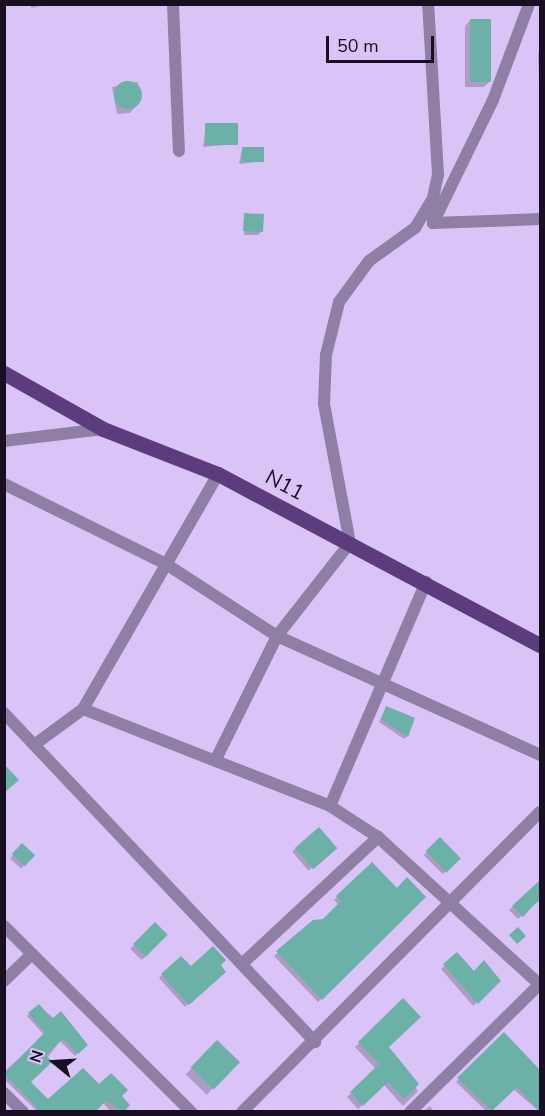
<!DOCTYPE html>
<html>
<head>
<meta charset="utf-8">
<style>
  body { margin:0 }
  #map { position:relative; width:545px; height:1116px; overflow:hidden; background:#dac3f6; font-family:"Nunito Sans",sans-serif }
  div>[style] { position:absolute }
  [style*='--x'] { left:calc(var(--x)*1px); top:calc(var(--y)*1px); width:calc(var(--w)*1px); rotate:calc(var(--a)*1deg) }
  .shadow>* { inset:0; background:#0003; transform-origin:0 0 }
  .building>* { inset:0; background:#6bb1a8; transform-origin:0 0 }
  .round { border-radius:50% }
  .minor>* { height:12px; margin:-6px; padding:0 6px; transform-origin:6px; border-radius:6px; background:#907fa4 }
  .primary>* { height:15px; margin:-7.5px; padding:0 7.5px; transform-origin:7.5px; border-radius:7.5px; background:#5c3c7d }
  span { translate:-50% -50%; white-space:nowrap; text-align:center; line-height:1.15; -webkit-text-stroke:4.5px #dac3f6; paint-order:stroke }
  .street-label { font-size:21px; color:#181022 }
  .frame { position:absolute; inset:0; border:6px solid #181022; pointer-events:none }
  .north { position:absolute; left:24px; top:1032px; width:60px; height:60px; -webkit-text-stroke:4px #dac3f6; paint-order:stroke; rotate:288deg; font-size:16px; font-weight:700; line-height:24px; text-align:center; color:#181022 }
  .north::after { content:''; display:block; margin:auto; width:21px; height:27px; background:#181022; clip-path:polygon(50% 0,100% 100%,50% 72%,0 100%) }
  .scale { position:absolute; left:326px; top:36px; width:108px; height:27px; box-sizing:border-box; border:3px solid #181022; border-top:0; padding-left:8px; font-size:18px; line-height:21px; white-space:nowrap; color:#181022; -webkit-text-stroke:4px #dac3f6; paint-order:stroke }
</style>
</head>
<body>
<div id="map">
  <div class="shadow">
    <i style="clip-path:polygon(31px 4px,41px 4px,41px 6px,31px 8px)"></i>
    <i style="clip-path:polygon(470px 20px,489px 82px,484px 87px,465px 87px,465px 26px)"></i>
    <i style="clip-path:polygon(540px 50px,540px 84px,539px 84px,538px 53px)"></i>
    <i style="clip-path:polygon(138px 82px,139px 102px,130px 113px,117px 114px,112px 87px)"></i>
    <i style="clip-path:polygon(206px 125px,237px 144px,203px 147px)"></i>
    <i style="clip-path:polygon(242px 149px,263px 161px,239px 164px)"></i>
    <i style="clip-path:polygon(245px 214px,261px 232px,258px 235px,244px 235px)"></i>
    <i style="clip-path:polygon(386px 708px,407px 736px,404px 739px,379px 722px)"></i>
    <i style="left:319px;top:829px;width:25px;height:35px;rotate:50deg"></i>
    <i style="left:440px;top:839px;width:27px;height:23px;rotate:45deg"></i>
    <i style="left:22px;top:845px;width:15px;height:18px;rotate:42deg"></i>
    <i style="clip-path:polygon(372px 864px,397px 890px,424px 897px,318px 1002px,274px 956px,314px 921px,323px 920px,339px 905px,334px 900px)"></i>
    <i style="clip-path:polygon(540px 882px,540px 900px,518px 919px,509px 910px)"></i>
    <i style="left:155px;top:924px;width:16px;height:35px;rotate:45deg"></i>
    <i style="clip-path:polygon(457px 954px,474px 973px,499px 981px,473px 1006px,441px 969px)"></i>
    <i style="clip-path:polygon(180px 958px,191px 969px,219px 965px,224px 972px,185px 1007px,159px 978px)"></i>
    <i style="clip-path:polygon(403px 1000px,387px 1047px,418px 1091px,403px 1106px,384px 1085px,358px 1109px,347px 1097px,376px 1069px,355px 1047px)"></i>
    <i style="clip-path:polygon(39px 1006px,86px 1045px,75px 1056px,60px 1041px,29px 1082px,48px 1101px,99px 1086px,128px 1105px,122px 1112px,111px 1112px,102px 1102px,38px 1112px,4px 1079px,4px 1072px,44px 1035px,27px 1016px)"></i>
    <i style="clip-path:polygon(504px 1035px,540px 1071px,540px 1112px,513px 1089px,487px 1112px,456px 1082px)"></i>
    <i style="left:217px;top:1042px;width:29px;height:45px;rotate:44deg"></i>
    <i style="clip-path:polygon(430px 1106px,434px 1112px,423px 1112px)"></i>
  </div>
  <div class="building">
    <i style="left:470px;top:19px;width:21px;height:63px"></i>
    <i class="round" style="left:114px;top:81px;width:28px;height:28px"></i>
    <i style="left:205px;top:123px;width:33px;height:22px"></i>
    <i style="left:242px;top:147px;width:22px;height:15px"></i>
    <i style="left:244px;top:213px;width:20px;height:18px;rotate:3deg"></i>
    <i style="clip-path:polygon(386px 706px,415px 718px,408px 737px,381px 719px)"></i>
    <i style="clip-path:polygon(4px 764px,19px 780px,4px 793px)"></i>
    <i style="left:319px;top:827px;width:28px;height:32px;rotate:49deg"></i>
    <i style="left:440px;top:837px;width:30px;height:20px;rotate:46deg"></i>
    <i style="left:22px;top:843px;width:18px;height:15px;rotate:43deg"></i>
    <i style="clip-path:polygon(372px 862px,397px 888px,407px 877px,426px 897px,322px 1000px,276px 951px,313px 920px,323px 919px,341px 901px,336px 896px)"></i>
    <i style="clip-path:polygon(540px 880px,540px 898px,523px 917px,512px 906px)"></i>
    <i style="left:155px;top:922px;width:18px;height:31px;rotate:45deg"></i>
    <i style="left:518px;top:927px;width:12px;height:12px;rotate:48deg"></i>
    <i style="clip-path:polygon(213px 946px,226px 960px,221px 965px,226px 972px,189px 1005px,161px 974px,181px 956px,191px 966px)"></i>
    <i style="clip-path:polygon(457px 952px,474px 971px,484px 960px,501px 981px,478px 1004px,443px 964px)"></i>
    <i style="clip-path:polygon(403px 998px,421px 1017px,389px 1047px,419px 1084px,404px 1099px,388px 1082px,363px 1106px,350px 1092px,379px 1064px,358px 1042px)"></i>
    <i style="clip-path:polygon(39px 1004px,52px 1019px,61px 1011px,88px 1045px,78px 1054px,63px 1039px,46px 1055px,52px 1062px,31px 1082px,48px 1099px,83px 1068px,99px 1084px,111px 1073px,128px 1090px,122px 1096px,130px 1105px,124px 1112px,106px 1101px,95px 1112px,35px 1112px,38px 1108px,4px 1074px,45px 1032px,28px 1013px)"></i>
    <i style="clip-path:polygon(504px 1032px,540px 1070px,540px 1112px,517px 1087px,492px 1111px,457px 1078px)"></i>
    <i style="left:217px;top:1040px;width:32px;height:38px;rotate:44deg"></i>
  </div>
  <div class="minor">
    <i style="--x:173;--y:4;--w:147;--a:87.7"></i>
    <i style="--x:433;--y:217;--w:6;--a:90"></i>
    <i style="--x:433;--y:223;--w:107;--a:-2.1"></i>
    <i style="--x:433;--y:223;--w:137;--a:-64"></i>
    <i style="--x:493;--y:100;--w:103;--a:-69.4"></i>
    <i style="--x:4;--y:441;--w:100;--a:-6.9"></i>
    <i style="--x:4;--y:484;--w:181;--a:26.3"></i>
    <i style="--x:166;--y:564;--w:132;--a:33"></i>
    <i style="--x:277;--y:636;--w:289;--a:24.3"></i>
    <i style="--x:83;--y:709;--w:265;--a:21.4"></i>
    <i style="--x:330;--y:806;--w:57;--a:32.9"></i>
    <i style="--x:378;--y:837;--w:219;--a:42.4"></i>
    <i style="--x:4;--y:713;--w:453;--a:46.6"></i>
    <i style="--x:34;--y:745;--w:61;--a:-36.3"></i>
    <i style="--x:83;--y:709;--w:271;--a:-60.1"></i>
    <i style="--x:216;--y:759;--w:137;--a:-63.6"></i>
    <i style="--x:277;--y:636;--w:118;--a:-51.9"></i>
    <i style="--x:350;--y:543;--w:141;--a:-100.6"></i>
    <i style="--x:324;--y:404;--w:49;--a:-87.7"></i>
    <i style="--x:326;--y:355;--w:55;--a:-76.2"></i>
    <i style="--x:339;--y:302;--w:51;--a:-53.8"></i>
    <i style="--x:369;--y:261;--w:57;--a:-35.7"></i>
    <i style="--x:415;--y:228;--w:35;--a:-59"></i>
    <i style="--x:433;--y:198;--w:24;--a:-78"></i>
    <i style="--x:438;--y:175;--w:171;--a:-93.3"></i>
    <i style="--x:330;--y:806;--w:244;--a:-66.8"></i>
    <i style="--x:4;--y:926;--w:264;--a:44.8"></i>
    <i style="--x:243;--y:963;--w:185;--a:-43"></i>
    <i style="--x:4;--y:981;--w:39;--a:-44"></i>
    <i style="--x:4;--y:1093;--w:27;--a:45"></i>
    <i style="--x:242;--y:1112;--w:423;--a:-45.2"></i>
    <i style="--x:410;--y:1112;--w:182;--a:-44.6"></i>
  </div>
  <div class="primary">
    <i style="--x:4;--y:373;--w:114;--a:29.5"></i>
    <i style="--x:103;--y:429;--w:123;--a:21.4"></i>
    <i style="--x:218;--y:474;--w:365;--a:28"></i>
  </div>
  <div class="street-label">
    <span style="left:285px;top:485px;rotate:28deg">N11</span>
  </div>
  <div class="frame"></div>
  <div class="north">N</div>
  <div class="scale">50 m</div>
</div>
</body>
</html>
